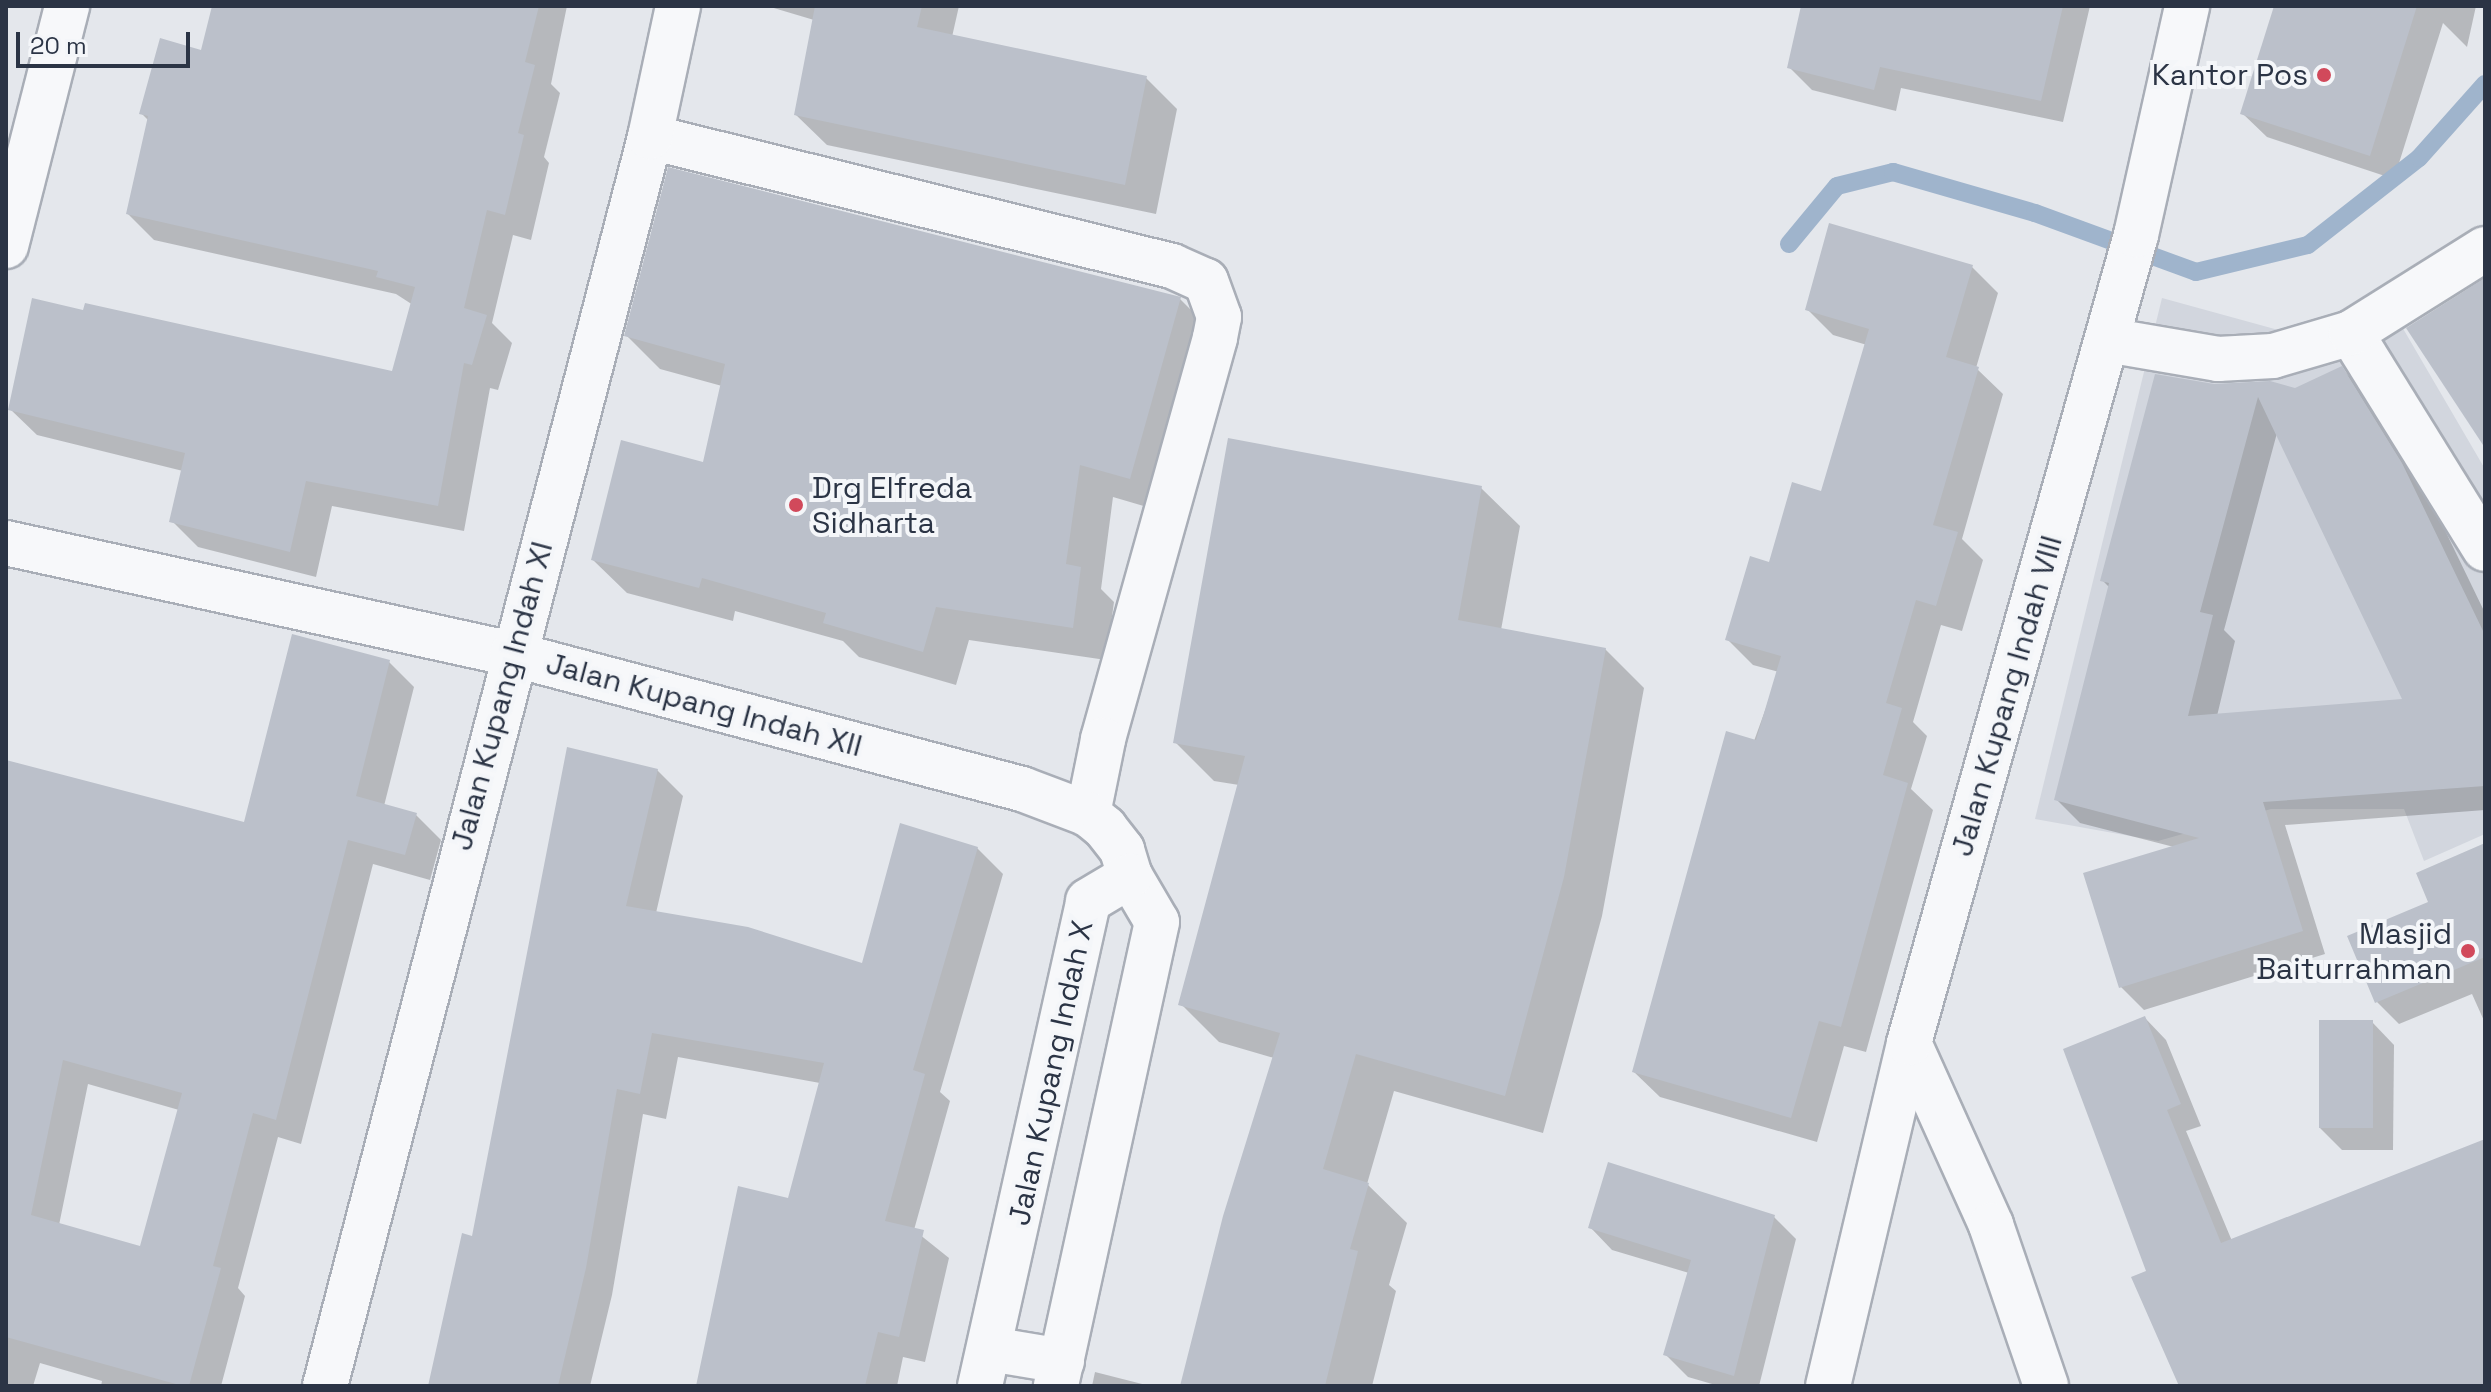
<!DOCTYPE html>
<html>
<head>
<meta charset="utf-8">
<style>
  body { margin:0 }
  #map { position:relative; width:2491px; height:1392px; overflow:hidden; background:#e4e7ec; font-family:"Space Grotesk",sans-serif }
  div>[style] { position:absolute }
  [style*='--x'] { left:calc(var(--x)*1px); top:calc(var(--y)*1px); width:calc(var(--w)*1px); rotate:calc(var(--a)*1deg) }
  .built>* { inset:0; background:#d2d6de }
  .shadow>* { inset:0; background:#0003 }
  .stream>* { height:18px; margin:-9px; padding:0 9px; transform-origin:9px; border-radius:9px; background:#9fb4cc }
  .building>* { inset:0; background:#bbc0ca; transform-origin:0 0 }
  .roads { filter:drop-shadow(2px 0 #a9aeb7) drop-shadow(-2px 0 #a9aeb7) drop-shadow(0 2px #a9aeb7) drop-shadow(0 -2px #a9aeb7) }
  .street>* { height:44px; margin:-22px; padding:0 22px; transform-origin:22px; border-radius:22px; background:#f7f8fa }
  .dots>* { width:22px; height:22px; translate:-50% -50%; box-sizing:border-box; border:4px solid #f4f6f9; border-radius:50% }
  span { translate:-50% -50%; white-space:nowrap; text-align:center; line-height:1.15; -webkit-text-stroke:8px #f4f6f9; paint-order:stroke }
  .poi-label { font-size:30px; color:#2b3445 }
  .right { translate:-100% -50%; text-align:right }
  .left { translate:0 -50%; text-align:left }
  .street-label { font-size:30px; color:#2b3445 }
  .frame { position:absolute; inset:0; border:8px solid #2b3445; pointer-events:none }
  .scale { position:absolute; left:16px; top:32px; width:174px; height:36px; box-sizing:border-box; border:4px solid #2b3445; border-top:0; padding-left:10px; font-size:24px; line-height:28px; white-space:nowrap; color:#2b3445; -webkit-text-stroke:6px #f4f6f9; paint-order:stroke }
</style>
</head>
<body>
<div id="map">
  <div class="built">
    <i style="clip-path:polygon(2384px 296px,2485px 469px,2485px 834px,2424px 861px,2404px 809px,2271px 809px,2158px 841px,2035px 819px,2162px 298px,2282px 331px)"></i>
  </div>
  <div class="shadow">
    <i style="clip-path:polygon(214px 6px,567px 6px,551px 84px,560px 93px,544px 157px,549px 163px,531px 240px,513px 235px,492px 323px,512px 343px,498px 390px,490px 388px,464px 531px,332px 506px,316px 577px,198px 547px,172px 521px,183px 471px,37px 435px,10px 409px,394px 373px,413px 305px,396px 294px,154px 240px,128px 214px,149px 121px,141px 113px,202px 52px)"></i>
    <i style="clip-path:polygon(767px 6px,959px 6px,952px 37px,1146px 78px,1177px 109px,1156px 214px,827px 145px,796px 115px,814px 20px)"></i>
    <i style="clip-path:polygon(1803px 6px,2090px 6px,2063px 122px,1901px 88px,1896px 111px,1812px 90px,1789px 67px)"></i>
    <i style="clip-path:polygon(2276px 6px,2476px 6px,2467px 47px,2443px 23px,2394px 179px,2267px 137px,2242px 113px)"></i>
    <i style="clip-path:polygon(1972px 267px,1998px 293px,1976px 368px,2003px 394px,1962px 539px,1983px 560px,1962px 631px,1941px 625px,1913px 722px,1927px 736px,1911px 789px,1933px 810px,1866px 1052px,1844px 1046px,1817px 1142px,1660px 1097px,1634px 1072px,1779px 672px,1753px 665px,1727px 639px,1771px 565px,1823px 493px,1867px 345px,1833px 335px,1807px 309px)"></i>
    <i style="clip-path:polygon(1180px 299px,1214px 333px,1164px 512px,1113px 497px,1101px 589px,1114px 602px,1106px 660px,969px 640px,956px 685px,859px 657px,843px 641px,735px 611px,733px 621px,627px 593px,593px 560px,705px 464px,722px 386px,660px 369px,626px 335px)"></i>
    <i style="clip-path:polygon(evenodd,2342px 369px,2365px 392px,2425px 489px,2485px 613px,2485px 810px,2285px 825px,2325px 954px,2144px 1010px,2121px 987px,2174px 847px,2080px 823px,2056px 799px,2110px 588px,2102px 580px,2214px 386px,2296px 390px,2342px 369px,2277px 433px,2405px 701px,2217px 716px,2235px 641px,2224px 630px,2277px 433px)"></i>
    <i style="clip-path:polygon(1481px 488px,1520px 526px,1501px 630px,1605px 649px,1644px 688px,1602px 916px,1543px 1133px,1394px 1091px,1367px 1184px,1407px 1223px,1389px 1285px,1396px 1291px,1372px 1386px,1182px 1386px,1274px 1058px,1219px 1042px,1181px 1004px,1239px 785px,1214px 781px,1175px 742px)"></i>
    <i style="clip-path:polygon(evenodd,389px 662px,414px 687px,384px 806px,416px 815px,441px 840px,430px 880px,373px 864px,301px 1144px,278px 1137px,238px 1288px,245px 1296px,221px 1386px,101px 1386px,102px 1381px,40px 1363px,33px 1386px,6px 1386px,6px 762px,246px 824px,389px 662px,88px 1084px,179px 1110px,142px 1248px,59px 1225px,88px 1084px)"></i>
    <i style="clip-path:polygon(657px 770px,683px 796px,656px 913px,863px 966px,977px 848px,1003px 874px,940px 1092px,950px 1101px,914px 1230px,949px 1258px,925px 1362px,903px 1357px,897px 1386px,696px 1386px,789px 1200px,820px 1083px,678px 1057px,666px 1119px,643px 1114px,612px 1295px,590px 1386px,430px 1386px,474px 1238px)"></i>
    <i style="clip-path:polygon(2485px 846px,2485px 1023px,2472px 994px,2399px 1024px,2377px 1002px,2431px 903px)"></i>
    <i style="clip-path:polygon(2145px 1018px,2166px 1040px,2201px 1126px,2186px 1131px,2232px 1241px,2485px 1143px,2485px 1386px,2180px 1386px,2148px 1272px)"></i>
    <i style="clip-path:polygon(2372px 1022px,2394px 1045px,2393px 1150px,2342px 1150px,2319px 1127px)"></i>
    <i style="clip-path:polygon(1774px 1217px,1796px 1239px,1759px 1386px,1719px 1386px,1688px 1377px,1666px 1355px,1689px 1273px,1612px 1250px,1590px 1227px)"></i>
    <i style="clip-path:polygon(1095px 1372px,1150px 1386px,1092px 1386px)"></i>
  </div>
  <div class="stream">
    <i style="--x:1789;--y:244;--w:75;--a:-50.4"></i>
    <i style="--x:1837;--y:186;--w:58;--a:-14"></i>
    <i style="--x:1893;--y:172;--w:148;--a:16.1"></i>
    <i style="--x:2035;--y:213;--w:171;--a:20.1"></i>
    <i style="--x:2196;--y:272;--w:115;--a:-13.6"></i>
    <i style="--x:2308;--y:245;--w:141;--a:-38.1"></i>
    <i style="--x:2419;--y:158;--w:99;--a:-48.3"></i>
  </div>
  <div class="building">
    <i style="clip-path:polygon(212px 6px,539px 6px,525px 62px,535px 65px,518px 133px,524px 135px,505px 215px,487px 210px,464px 308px,487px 315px,472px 365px,464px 363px,438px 506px,306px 481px,290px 552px,169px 522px,185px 453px,8px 410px,32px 298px,83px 310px,85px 303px,392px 371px,415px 287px,376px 277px,378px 271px,126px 214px,148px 116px,139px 114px,160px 38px,201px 50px)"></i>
    <i style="clip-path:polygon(815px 6px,922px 6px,917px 27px,1147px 76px,1125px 185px,794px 115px)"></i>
    <i style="clip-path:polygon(1801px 6px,2063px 6px,2041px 101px,1880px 67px,1874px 90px,1787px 68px)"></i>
    <i style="clip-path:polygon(2274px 6px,2417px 6px,2370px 156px,2240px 114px)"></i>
    <i style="clip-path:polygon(668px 167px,1181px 297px,1130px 479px,1080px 465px,1066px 564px,1081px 567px,1073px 628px,936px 607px,923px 652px,823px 623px,826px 613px,702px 578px,699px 588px,591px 560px,621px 440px,703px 462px,725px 364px,624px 336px)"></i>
    <i style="clip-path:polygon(1829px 223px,1973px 265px,1946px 357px,1979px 367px,1933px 525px,1958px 532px,1936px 606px,1916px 600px,1886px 703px,1902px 708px,1883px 775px,1908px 783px,1841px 1027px,1819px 1021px,1791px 1118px,1632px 1072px,1726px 731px,1756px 740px,1781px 656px,1725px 640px,1750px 556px,1769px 562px,1792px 482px,1821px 491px,1869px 329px,1805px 310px)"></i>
    <i style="clip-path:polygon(2485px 278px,2485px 448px,2406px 328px)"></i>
    <i style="clip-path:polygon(evenodd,2342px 366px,2402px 463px,2485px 635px,2485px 786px,2263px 802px,2303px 931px,2119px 988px,2083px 873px,2199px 838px,2054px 800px,2109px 583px,2100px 581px,2155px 374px,2214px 384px,2270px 381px,2295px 388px,2342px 366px,2258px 397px,2402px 699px,2188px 716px,2213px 615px,2200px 612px,2258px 397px)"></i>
    <i style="clip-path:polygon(1228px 438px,1482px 486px,1458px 620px,1606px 648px,1564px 877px,1505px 1096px,1356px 1054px,1323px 1169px,1369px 1183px,1350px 1249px,1358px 1251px,1325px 1386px,1180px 1386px,1223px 1216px,1280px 1033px,1178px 1005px,1245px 756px,1173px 743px)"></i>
    <i style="clip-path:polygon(evenodd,292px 634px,390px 660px,356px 796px,417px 813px,405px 855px,348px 840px,276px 1120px,253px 1113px,213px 1266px,221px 1268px,189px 1386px,183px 1386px,6px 1337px,6px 760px,244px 822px,292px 634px,63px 1060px,182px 1093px,140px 1246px,31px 1215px,63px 1060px)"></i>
    <i style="clip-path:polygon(567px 747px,658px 769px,626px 906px,748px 927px,862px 963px,900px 823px,978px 847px,913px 1070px,925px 1074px,885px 1221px,924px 1230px,899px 1337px,878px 1332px,865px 1386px,696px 1386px,738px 1186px,788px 1198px,824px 1063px,652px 1033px,640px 1094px,617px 1089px,586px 1268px,558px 1386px,428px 1386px,462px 1233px,472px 1236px)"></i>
    <i style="clip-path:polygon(2485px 843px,2485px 957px,2375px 1003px,2347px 936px,2428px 902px,2416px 873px)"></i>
    <i style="clip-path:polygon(2145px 1016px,2181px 1104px,2167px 1110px,2221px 1243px,2485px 1139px,2485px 1386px,2179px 1386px,2131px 1277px,2146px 1271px,2063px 1049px)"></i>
    <i style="left:2319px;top:1020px;width:54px;height:108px"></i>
    <i style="clip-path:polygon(1608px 1162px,1775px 1215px,1734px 1376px,1663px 1355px,1691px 1260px,1588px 1228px)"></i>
  </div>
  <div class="roads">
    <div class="street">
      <i style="--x:650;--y:137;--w:538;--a:13.88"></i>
      <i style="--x:1172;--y:266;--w:37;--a:24"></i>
      <i style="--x:1206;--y:281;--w:38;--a:70"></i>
      <i style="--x:1219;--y:317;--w:21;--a:101"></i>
      <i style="--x:1215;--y:338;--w:417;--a:105.6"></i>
      <i style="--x:1103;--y:740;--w:76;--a:101.5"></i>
      <i style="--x:6;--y:246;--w:248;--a:-75.7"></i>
      <i style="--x:2351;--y:333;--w:254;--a:58.2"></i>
      <i style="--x:2107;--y:340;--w:113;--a:9.7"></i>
      <i style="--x:2218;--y:359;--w:55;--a:-3.1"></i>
      <i style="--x:2273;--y:356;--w:81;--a:-16.4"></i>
      <i style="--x:2351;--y:333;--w:158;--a:-32.1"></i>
      <i style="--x:6;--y:543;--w:518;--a:12.37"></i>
      <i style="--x:512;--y:654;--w:528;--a:14.83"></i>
      <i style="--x:1022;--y:789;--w:71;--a:20.7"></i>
      <i style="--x:1088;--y:814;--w:22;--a:39"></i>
      <i style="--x:1105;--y:828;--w:28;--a:52"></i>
      <i style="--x:1122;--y:850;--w:27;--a:73"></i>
      <i style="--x:1130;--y:876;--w:53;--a:59.6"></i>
      <i style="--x:1157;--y:922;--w:475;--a:102.3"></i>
      <i style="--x:1909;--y:1043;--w:200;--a:65.7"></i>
      <i style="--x:1991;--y:1225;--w:170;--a:71.1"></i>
      <i style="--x:990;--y:1349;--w:73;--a:9.5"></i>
      <i style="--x:325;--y:1386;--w:1291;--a:-75.41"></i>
      <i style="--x:650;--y:137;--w:134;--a:-77.9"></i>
      <i style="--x:980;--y:1386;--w:497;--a:-77.4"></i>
      <i style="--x:1088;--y:901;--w:49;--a:-30.8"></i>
      <i style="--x:1828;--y:1386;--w:352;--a:-76.7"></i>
      <i style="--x:1909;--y:1043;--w:839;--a:-74.31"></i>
      <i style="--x:2136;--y:235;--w:235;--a:-77.4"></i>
    </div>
  </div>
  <div class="dots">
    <i style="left:2324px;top:75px;background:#d1495b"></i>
    <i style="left:796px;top:505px;background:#d1495b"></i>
    <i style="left:2468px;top:951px;background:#d1495b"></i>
  </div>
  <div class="poi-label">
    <span class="right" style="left:2308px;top:75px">Kantor Pos</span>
    <span class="left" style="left:812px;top:505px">Drg Elfreda<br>Sidharta</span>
    <span class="right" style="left:2452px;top:951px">Masjid<br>Baiturrahman</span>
  </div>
  <div class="street-label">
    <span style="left:502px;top:696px;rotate:-75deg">Jalan Kupang Indah XI</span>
    <span style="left:2007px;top:696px;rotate:-74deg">Jalan Kupang Indah VIII</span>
    <span style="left:704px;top:705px;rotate:15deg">Jalan Kupang Indah XII</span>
    <span style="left:1051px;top:1073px;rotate:-78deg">Jalan Kupang Indah X</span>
  </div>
  <div class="frame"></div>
  <div class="scale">20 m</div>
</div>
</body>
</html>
